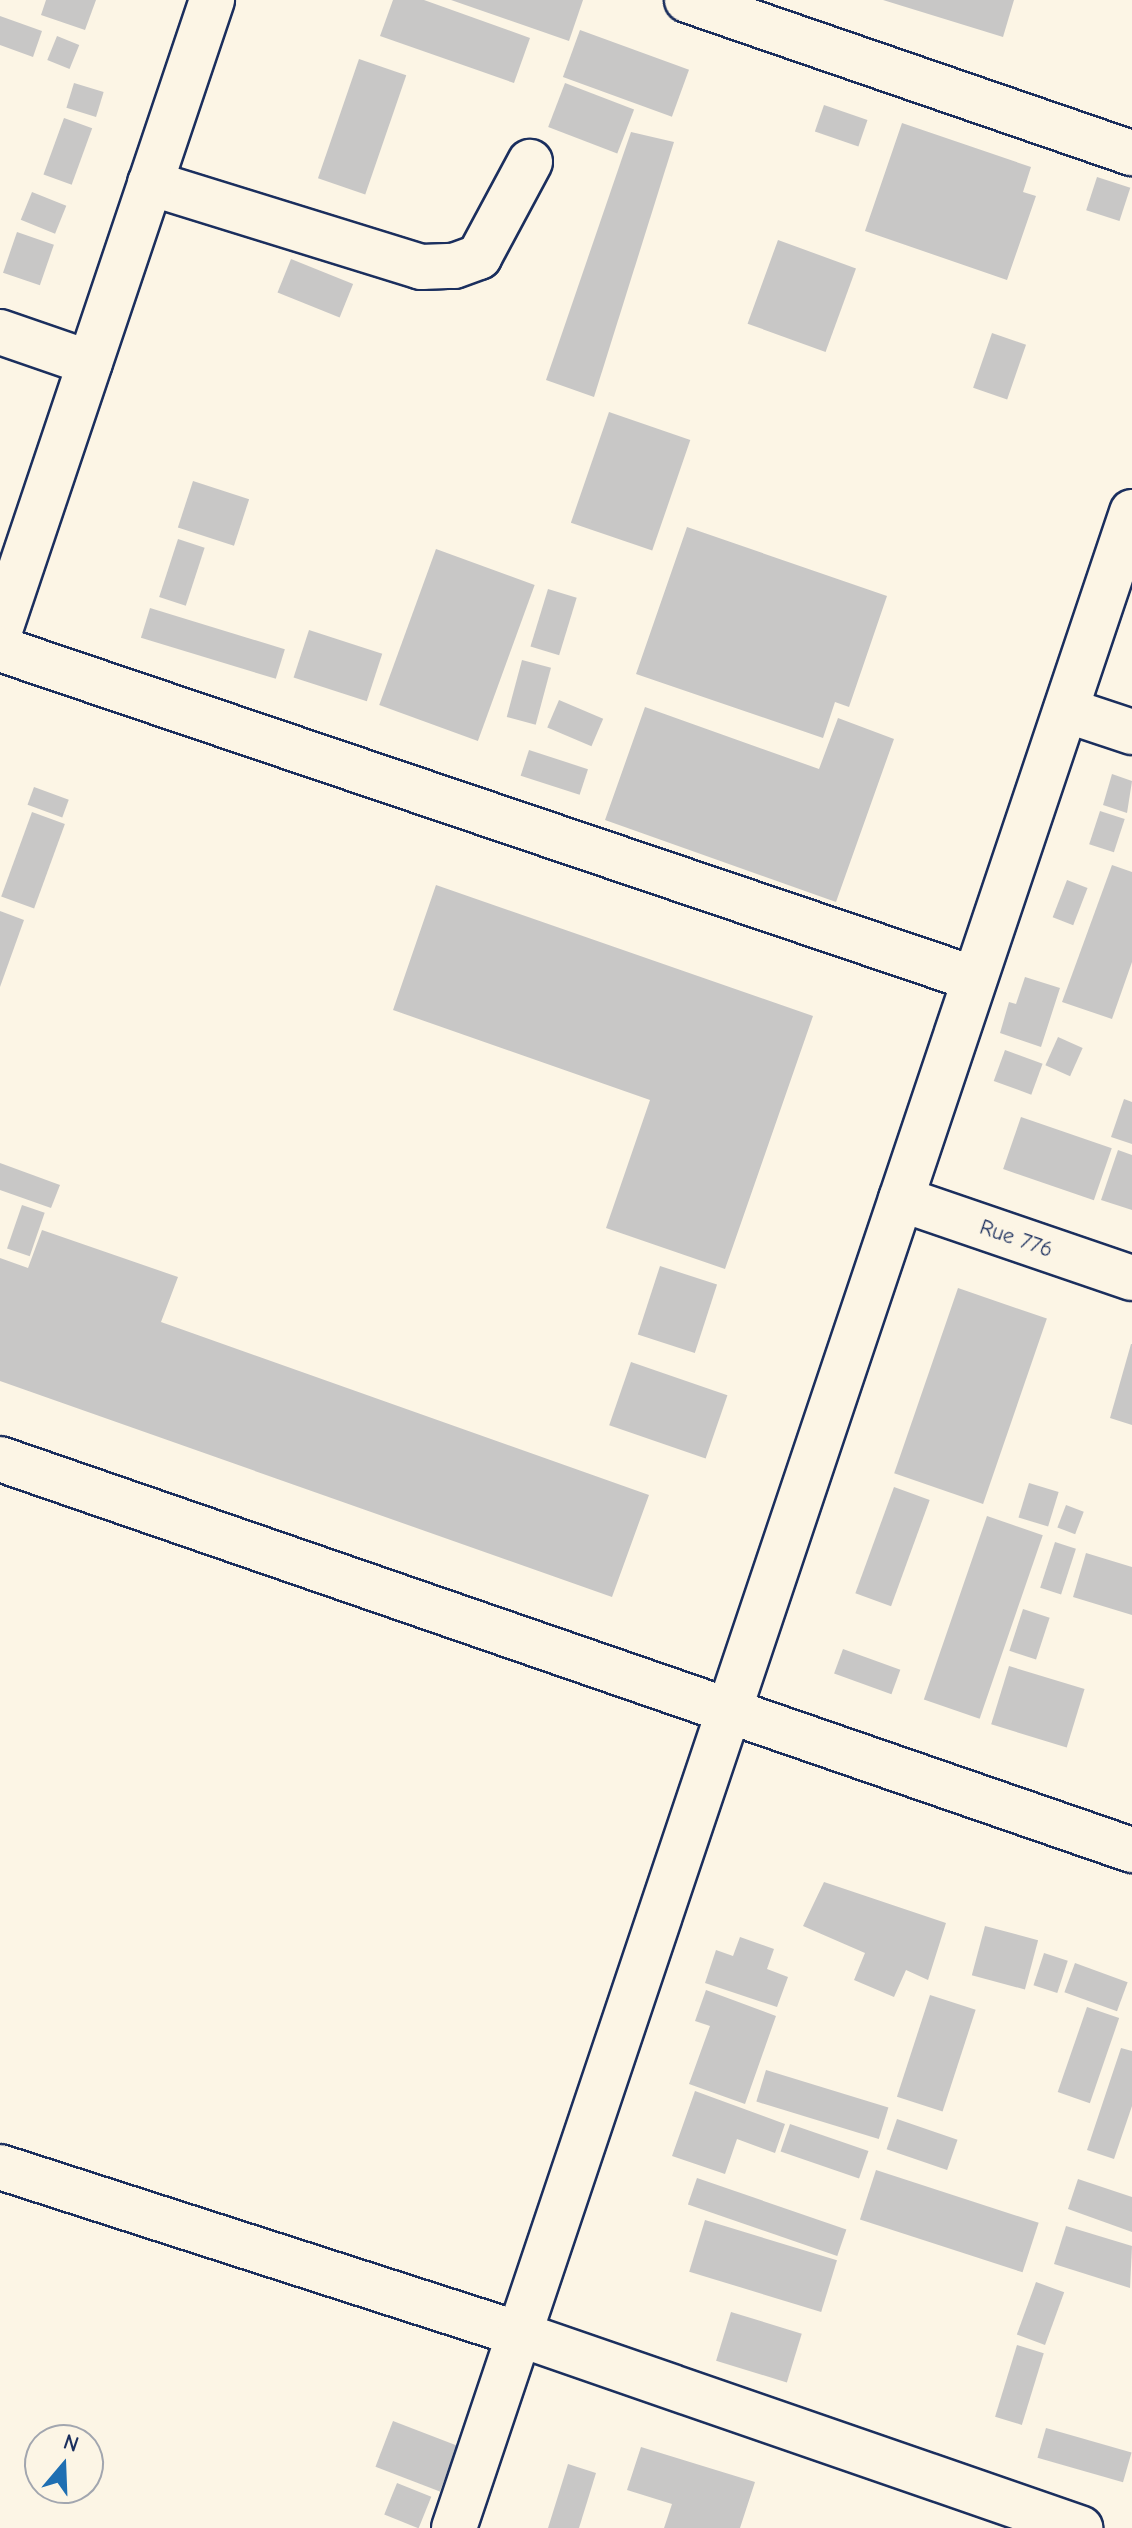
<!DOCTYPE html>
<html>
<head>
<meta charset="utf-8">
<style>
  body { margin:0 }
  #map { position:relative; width:1132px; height:2528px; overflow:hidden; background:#fcf5e5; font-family:"Comic Neue",sans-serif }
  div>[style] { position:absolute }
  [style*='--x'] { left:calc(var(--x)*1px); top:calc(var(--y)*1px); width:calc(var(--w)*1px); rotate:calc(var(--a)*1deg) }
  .building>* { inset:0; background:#c8c7c6; transform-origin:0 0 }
  .roads { filter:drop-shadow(2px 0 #1b2f5e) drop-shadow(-2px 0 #1b2f5e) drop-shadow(0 2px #1b2f5e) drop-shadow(0 -2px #1b2f5e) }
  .minor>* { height:44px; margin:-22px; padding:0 22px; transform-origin:22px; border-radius:22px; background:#fcf5e5 }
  span { translate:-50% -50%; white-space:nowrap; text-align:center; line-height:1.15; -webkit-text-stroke:8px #fcf5e5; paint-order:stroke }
  .street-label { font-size:22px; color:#1b2f5e }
  .north { position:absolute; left:24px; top:2424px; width:80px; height:80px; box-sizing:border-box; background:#fcf5e5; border:2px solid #a2a6af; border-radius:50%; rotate:19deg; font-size:22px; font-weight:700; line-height:32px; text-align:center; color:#1b2f5e }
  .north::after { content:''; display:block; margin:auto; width:28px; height:36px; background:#1f6fb2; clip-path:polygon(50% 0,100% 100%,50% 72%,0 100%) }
</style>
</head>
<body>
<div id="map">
  <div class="building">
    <i style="clip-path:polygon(46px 0,96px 0,85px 30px,41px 15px)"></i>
    <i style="clip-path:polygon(393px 0,424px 0,530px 38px,514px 83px,380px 36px)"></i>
    <i style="clip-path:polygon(451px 0,583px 0,569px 41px)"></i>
    <i style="clip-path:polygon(883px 0,1014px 0,1003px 37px)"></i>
    <i style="clip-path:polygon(0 16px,42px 31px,33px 57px,0 45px)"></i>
    <i style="left:580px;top:30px;width:116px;height:50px;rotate:20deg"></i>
    <i style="left:57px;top:36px;width:24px;height:26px;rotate:22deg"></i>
    <i style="left:359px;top:59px;width:50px;height:126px;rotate:19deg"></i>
    <i style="left:74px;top:83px;width:31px;height:26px;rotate:17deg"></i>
    <i style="left:565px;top:83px;width:74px;height:47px;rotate:21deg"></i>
    <i style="left:824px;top:105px;width:46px;height:28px;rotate:19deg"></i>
    <i style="left:64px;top:118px;width:30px;height:60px;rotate:20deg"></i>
    <i style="clip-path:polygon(902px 123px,1031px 167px,1023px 192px,1036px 196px,1007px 280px,865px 231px)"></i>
    <i style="clip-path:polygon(631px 132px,674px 142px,594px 397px,546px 380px)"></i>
    <i style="left:1097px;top:177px;width:35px;height:35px;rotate:18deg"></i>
    <i style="left:32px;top:192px;width:37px;height:30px;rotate:22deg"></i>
    <i style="left:17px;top:232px;width:39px;height:43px;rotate:19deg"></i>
    <i style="left:778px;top:240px;width:83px;height:89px;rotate:20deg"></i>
    <i style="left:291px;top:259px;width:67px;height:36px;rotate:22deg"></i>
    <i style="left:992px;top:333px;width:36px;height:58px;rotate:19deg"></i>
    <i style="left:609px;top:412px;width:86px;height:117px;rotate:19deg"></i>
    <i style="left:193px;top:481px;width:59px;height:49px;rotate:18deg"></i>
    <i style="clip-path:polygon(687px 527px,887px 596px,849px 707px,835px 702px,823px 738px,636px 674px)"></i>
    <i style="left:178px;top:539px;width:28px;height:61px;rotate:18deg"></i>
    <i style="left:436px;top:549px;width:105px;height:166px;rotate:20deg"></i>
    <i style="left:548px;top:589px;width:30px;height:60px;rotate:17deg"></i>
    <i style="left:150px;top:608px;width:141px;height:31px;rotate:17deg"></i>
    <i style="left:309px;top:630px;width:77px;height:50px;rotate:18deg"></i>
    <i style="left:522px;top:660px;width:30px;height:59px;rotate:15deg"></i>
    <i style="left:559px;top:700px;width:48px;height:30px;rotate:23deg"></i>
    <i style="clip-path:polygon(645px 707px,819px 769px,838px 718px,894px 739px,836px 902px,605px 820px)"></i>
    <i style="left:529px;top:750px;width:62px;height:27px;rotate:18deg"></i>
    <i style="clip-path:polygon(1112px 774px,1132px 781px,1127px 813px,1103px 805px)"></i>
    <i style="left:34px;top:787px;width:37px;height:19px;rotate:20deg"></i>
    <i style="left:1100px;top:811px;width:26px;height:35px;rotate:18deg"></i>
    <i style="left:32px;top:812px;width:35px;height:90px;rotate:20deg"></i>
    <i style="clip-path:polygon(1112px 865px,1132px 872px,1132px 962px,1112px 1019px,1062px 1002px)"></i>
    <i style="left:1067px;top:880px;width:22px;height:40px;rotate:21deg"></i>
    <i style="clip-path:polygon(436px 885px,813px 1016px,725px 1269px,606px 1228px,650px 1100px,393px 1010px)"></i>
    <i style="clip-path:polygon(0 911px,24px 920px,0 987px)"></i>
    <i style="clip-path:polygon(1025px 977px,1060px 988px,1041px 1047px,1000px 1033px,1009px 1002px,1016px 1004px)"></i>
    <i style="left:1058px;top:1037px;width:27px;height:31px;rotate:24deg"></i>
    <i style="left:1005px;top:1050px;width:40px;height:33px;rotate:20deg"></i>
    <i style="clip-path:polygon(1124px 1099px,1132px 1102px,1132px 1144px,1111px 1137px)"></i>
    <i style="left:1021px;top:1117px;width:96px;height:55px;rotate:19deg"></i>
    <i style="clip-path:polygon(1118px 1150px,1132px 1155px,1132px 1210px,1101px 1200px)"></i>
    <i style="clip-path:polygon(0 1163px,60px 1185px,51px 1208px,0 1190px)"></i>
    <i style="left:22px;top:1205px;width:24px;height:46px;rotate:19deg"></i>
    <i style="clip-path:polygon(42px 1230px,178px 1277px,161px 1322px,649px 1495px,612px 1597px,0 1381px,0 1258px,28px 1268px)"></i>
    <i style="left:660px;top:1266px;width:60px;height:72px;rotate:18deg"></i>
    <i style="left:958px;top:1288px;width:94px;height:196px;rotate:19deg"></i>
    <i style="clip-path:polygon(1131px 1344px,1132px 1344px,1132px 1425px,1110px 1418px)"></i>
    <i style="left:631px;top:1362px;width:102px;height:67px;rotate:19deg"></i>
    <i style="left:1029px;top:1483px;width:31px;height:36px;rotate:17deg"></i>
    <i style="left:894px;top:1487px;width:38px;height:113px;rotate:20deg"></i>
    <i style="left:1066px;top:1505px;width:19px;height:24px;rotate:21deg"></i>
    <i style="left:987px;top:1516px;width:59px;height:194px;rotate:19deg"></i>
    <i style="left:1055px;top:1542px;width:22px;height:48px;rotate:18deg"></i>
    <i style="clip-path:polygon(1086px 1553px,1132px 1567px,1132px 1615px,1073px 1597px)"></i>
    <i style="left:1023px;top:1609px;width:28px;height:44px;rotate:18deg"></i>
    <i style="left:843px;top:1649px;width:61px;height:26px;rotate:20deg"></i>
    <i style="left:1009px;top:1666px;width:79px;height:61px;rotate:17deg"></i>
    <i style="clip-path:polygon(824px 1882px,946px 1923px,928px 1980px,906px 1970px,894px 1997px,854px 1980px,865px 1953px,803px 1926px)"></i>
    <i style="left:985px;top:1926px;width:55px;height:51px;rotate:15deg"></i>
    <i style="clip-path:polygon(740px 1937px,774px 1949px,767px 1969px,788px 1977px,777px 2007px,705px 1983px,716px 1950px,733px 1956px)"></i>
    <i style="left:1044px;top:1953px;width:25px;height:34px;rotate:18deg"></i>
    <i style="left:1075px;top:1963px;width:56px;height:31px;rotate:20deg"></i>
    <i style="clip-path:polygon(706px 1990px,776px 2016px,745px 2104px,689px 2084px,710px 2026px,695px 2021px)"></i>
    <i style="left:930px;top:1995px;width:48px;height:107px;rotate:18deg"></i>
    <i style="left:1087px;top:2007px;width:34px;height:90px;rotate:19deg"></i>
    <i style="clip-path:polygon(1121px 2048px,1132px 2051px,1132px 2106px,1114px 2159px,1087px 2150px)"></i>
    <i style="left:766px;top:2070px;width:128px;height:33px;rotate:17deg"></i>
    <i style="clip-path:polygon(695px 2091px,785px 2124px,775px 2153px,737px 2139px,725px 2174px,672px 2156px)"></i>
    <i style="left:897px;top:2119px;width:64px;height:32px;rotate:19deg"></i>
    <i style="left:790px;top:2124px;width:83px;height:29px;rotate:19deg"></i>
    <i style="left:876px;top:2170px;width:171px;height:52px;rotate:18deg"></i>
    <i style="left:697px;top:2178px;width:158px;height:28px;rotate:19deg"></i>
    <i style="clip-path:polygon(1078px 2179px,1132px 2197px,1132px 2232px,1068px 2209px)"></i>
    <i style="left:705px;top:2220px;width:138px;height:54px;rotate:17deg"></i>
    <i style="clip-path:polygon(1066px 2226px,1132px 2246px,1130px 2288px,1054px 2264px)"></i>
    <i style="left:1036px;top:2282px;width:30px;height:56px;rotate:20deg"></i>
    <i style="left:731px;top:2312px;width:74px;height:51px;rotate:17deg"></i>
    <i style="left:1017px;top:2345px;width:28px;height:75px;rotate:17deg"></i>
    <i style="left:393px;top:2421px;width:69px;height:49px;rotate:21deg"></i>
    <i style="left:1046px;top:2428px;width:89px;height:31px;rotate:16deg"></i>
    <i style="clip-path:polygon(641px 2447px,755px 2482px,740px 2528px,664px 2528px,672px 2504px,627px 2490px)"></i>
    <i style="clip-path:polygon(568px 2464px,596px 2473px,579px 2528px,548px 2528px)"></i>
    <i style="left:397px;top:2483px;width:37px;height:34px;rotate:22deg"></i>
  </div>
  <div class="roads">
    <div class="minor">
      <i style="--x:687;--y:0;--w:471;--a:19"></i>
      <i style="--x:150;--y:183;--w:284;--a:17.2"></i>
      <i style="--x:421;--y:267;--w:33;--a:-2"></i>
      <i style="--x:454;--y:266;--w:27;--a:-20"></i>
      <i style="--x:479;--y:257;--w:108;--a:-61.8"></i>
      <i style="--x:0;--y:332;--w:95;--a:19"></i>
      <i style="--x:0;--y:630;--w:665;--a:-71.4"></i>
      <i style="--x:0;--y:649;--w:1029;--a:18.7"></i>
      <i style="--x:1066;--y:710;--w:70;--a:18.4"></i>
      <i style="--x:901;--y:1199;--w:244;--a:18.9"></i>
      <i style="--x:0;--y:1459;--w:1198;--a:19.06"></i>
      <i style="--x:0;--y:2167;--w:545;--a:17.84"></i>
      <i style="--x:519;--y:2334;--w:594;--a:19.08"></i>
      <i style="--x:454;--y:2528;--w:2127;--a:-71.41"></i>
    </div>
  </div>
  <div class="street-label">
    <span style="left:1016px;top:1239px;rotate:19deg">Rue 776</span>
  </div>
  <div class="north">N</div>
</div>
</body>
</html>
